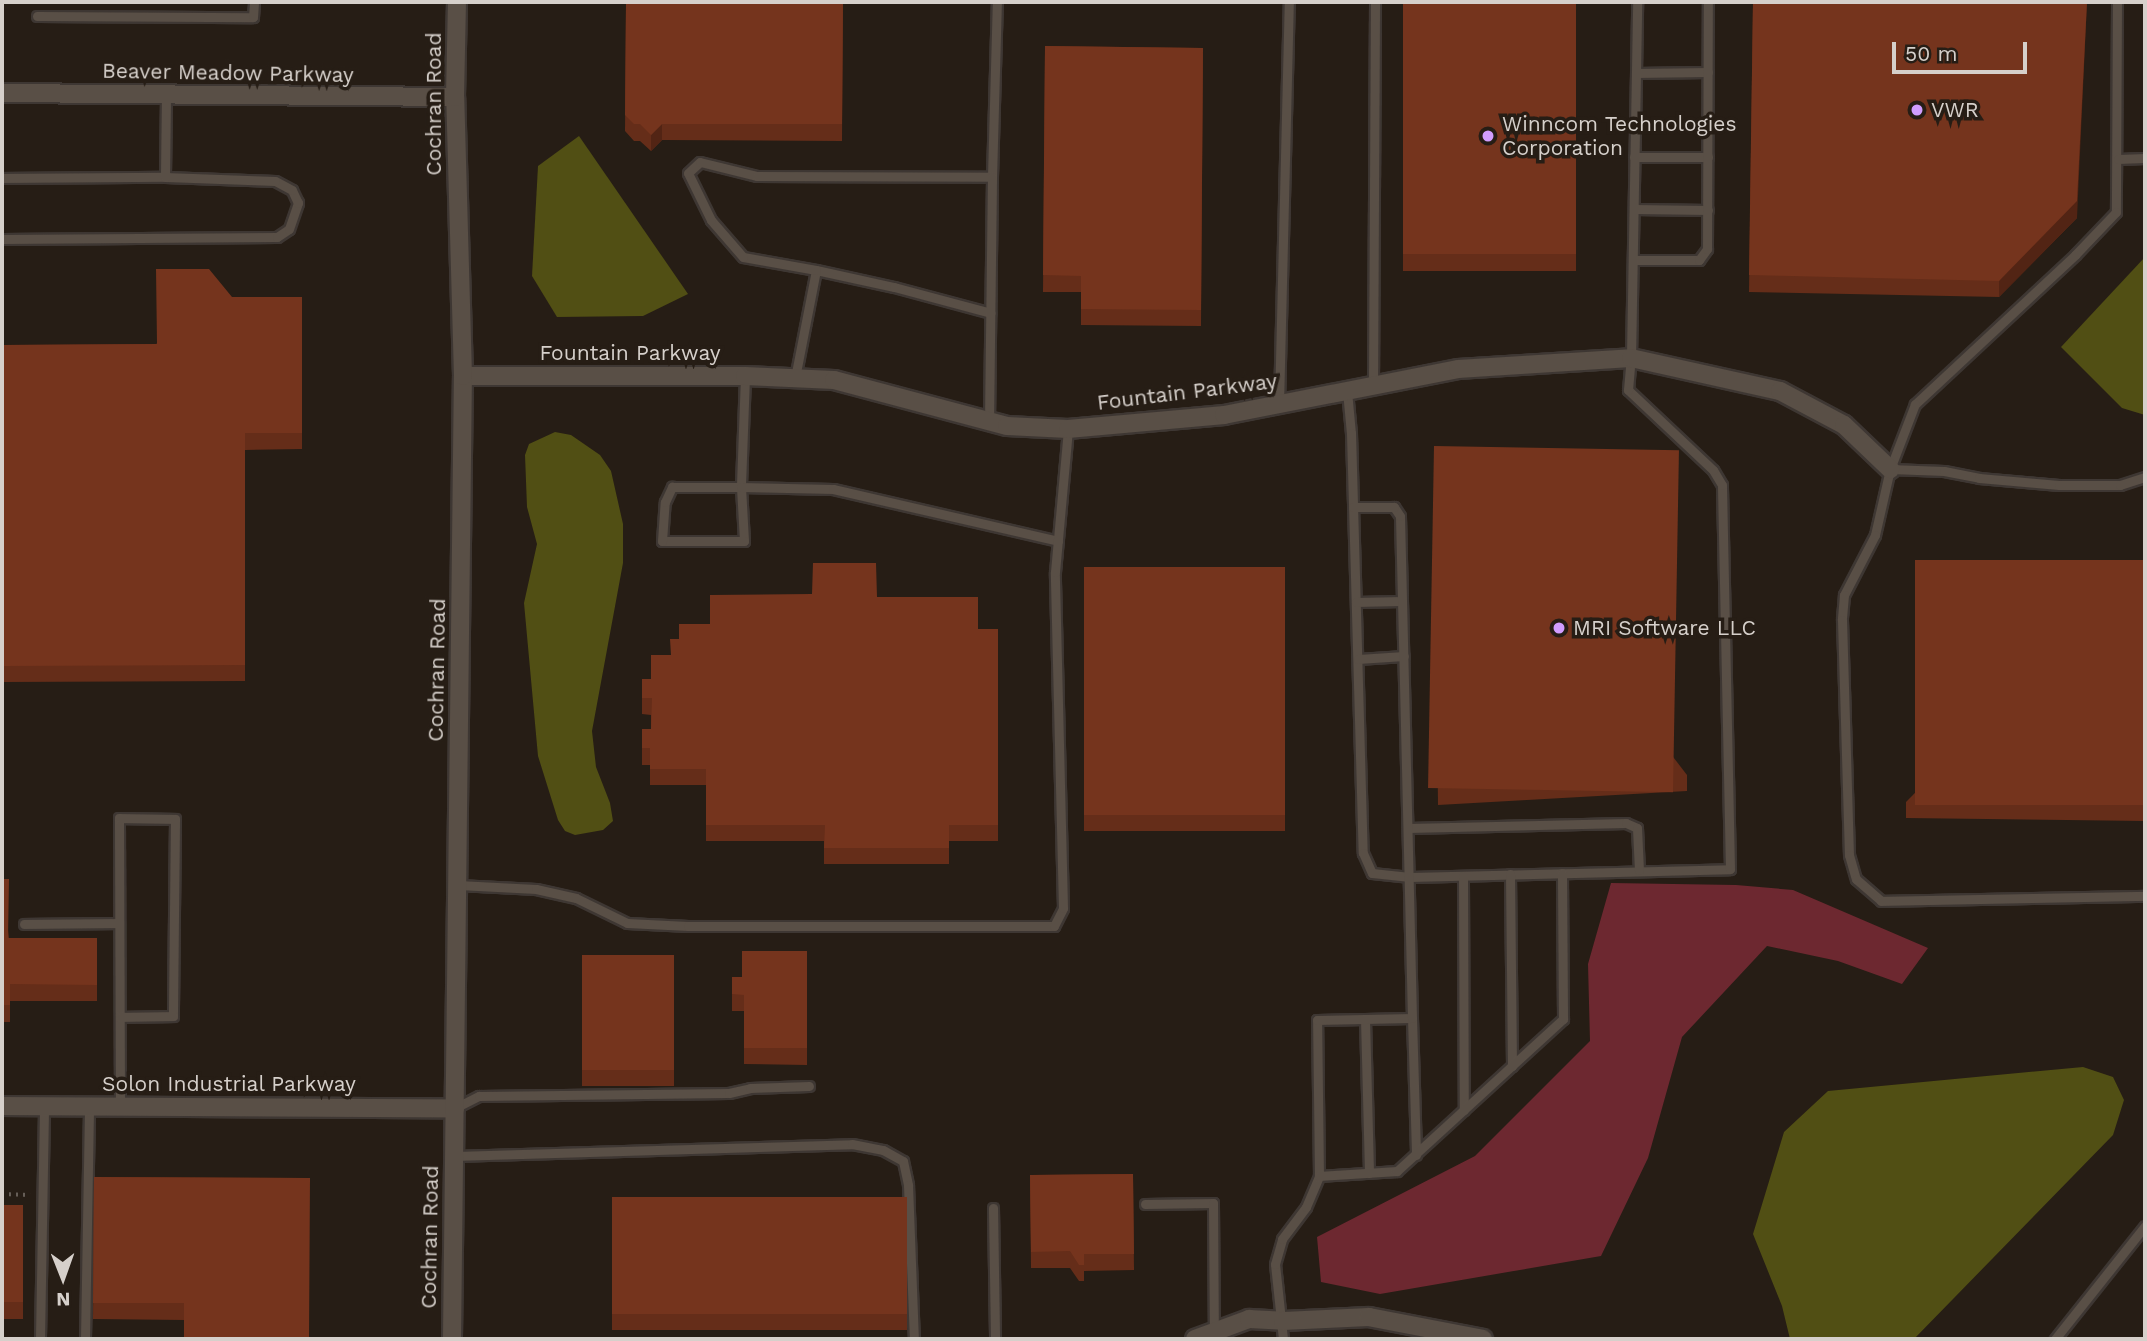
<!DOCTYPE html>
<html>
<head>
<meta charset="utf-8">
<style>
  body { margin:0 }
  #map { position:relative; width:2147px; height:1341px; overflow:hidden; background:#261d15; font-family:"Work Sans",sans-serif }
  div>[style] { position:absolute }
  [style*='--x'] { left:calc(var(--x)*1px); top:calc(var(--y)*1px); width:calc(var(--w)*1px); rotate:calc(var(--a)*1deg) }
  .forest>* { inset:0; background:#6d2830 }
  .water>* { inset:0; background:#514f14 }
  .path>* { height:3.5px; margin-top:-1.75px; transform-origin:0; background:repeating-linear-gradient(90deg,#665e57 0 2px,transparent 0 7px) }
  .roads { filter:drop-shadow(2px 0 #3e3733) drop-shadow(-2px 0 #3e3733) drop-shadow(0 2px #3e3733) drop-shadow(0 -2px #3e3733) }
  .service>* { height:9px; margin:-4.5px; padding:0 4.5px; transform-origin:4.5px; border-radius:4.5px; background:#594f46 }
  .minor>* { height:18px; margin:-9px; padding:0 9px; transform-origin:9px; border-radius:9px; background:#594f46 }
  .tertiary>* { height:18px; margin:-9px; padding:0 9px; transform-origin:9px; border-radius:9px; background:#594f46 }
  .wall>* { inset:0; background:#652d19; transform-origin:0 0 }
  .shaded-wall>* { inset:0; background:#522414 }
  .building>* { inset:0; background:#75341d; transform-origin:0 0 }
  .dots>* { width:19px; height:19px; translate:-50% -50%; box-sizing:border-box; border:4px solid #261d15; border-radius:50% }
  span { translate:-50% -50%; white-space:nowrap; text-align:center; line-height:1.15; -webkit-text-stroke:7px #261d15; paint-order:stroke }
  .street-label { font-size:21px; color:#d6d0cb }
  .poi-label { font-size:21px; color:#d6d0cb }
  .left { translate:0 -50%; text-align:left }
  .frame { position:absolute; inset:0; border:4px solid #d6d0cb; pointer-events:none }
  .north { position:absolute; left:28px; top:1243px; width:70px; height:70px; -webkit-text-stroke:5px #261d15; paint-order:stroke; rotate:179deg; font-size:19px; font-weight:700; line-height:28px; text-align:center; color:#d6d0cb }
  .north::after { content:''; display:block; margin:auto; width:24px; height:32px; background:#d6d0cb; clip-path:polygon(50% 0,100% 100%,50% 72%,0 100%) }
  .scale { position:absolute; left:1892px; top:42px; width:135px; height:32px; box-sizing:border-box; border:4px solid #d6d0cb; border-top:0; padding-left:9px; font-size:21px; line-height:24px; white-space:nowrap; color:#d6d0cb; -webkit-text-stroke:5px #261d15; paint-order:stroke }
</style>
</head>
<body>
<div id="map">
  <div class="forest">
    <i style="clip-path:polygon(1611px 883px,1736px 885px,1793px 890px,1928px 948px,1902px 984px,1838px 961px,1767px 946px,1682px 1037px,1648px 1158px,1601px 1256px,1380px 1294px,1321px 1282px,1317px 1237px,1475px 1156px,1590px 1041px,1588px 964px)"></i>
  </div>
  <div class="water">
    <i style="clip-path:polygon(579px 136px,688px 294px,643px 316px,557px 317px,532px 276px,538px 166px)"></i>
    <i style="clip-path:polygon(2145px 257px,2145px 415px,2122px 408px,2061px 347px)"></i>
    <i style="clip-path:polygon(555px 432px,571px 435px,600px 455px,611px 471px,623px 524px,623px 563px,592px 731px,596px 767px,610px 803px,613px 821px,603px 830px,575px 835px,565px 831px,558px 820px,538px 756px,524px 603px,537px 544px,527px 507px,525px 455px,529px 444px)"></i>
    <i style="clip-path:polygon(2083px 1067px,2113px 1077px,2124px 1100px,2113px 1135px,1914px 1339px,1790px 1339px,1782px 1306px,1753px 1234px,1784px 1132px,1828px 1091px)"></i>
  </div>
  <div class="path">
    <i style="--x:2;--y:1194;--w:28;--a:2"></i>
  </div>
  <div class="roads">
    <div class="service">
      <i style="--x:2117;--y:2;--w:210;--a:90.3"></i>
      <i style="--x:2116;--y:212;--w:59;--a:133.6"></i>
      <i style="--x:2075;--y:255;--w:219;--a:137"></i>
      <i style="--x:1915;--y:404;--w:70;--a:111"></i>
      <i style="--x:1890;--y:469;--w:68;--a:102.8"></i>
      <i style="--x:1875;--y:535;--w:68;--a:117.3"></i>
      <i style="--x:1844;--y:595;--w:25;--a:95"></i>
      <i style="--x:1842;--y:620;--w:235;--a:88.3"></i>
      <i style="--x:1849;--y:855;--w:25;--a:74"></i>
      <i style="--x:1856;--y:879;--w:33;--a:41"></i>
      <i style="--x:1881;--y:901;--w:264;--a:-1.1"></i>
      <i style="--x:37;--y:16;--w:216;--a:0.3"></i>
      <i style="--x:253;--y:17;--w:15;--a:-86"></i>
      <i style="--x:1636;--y:73;--w:72;--a:-0.8"></i>
      <i style="--x:1634;--y:157;--w:74;--a:0"></i>
      <i style="--x:2118;--y:159;--w:27;--a:-2"></i>
      <i style="--x:992;--y:177;--w:175;--a:-88.4"></i>
      <i style="--x:2;--y:178;--w:163;--a:-0.4"></i>
      <i style="--x:1634;--y:209;--w:74;--a:0.8"></i>
      <i style="--x:2;--y:239;--w:275;--a:-0.4"></i>
      <i style="--x:277;--y:237;--w:14;--a:-34"></i>
      <i style="--x:289;--y:229;--w:28;--a:-71"></i>
      <i style="--x:298;--y:203;--w:14;--a:-115"></i>
      <i style="--x:292;--y:190;--w:19;--a:-152"></i>
      <i style="--x:275;--y:181;--w:110;--a:-177.9"></i>
      <i style="--x:165;--y:177;--w:82;--a:-89.3"></i>
      <i style="--x:1633;--y:260;--w:66;--a:0"></i>
      <i style="--x:1699;--y:260;--w:14;--a:-54"></i>
      <i style="--x:1707;--y:249;--w:247;--a:-89.8"></i>
      <i style="--x:816;--y:270;--w:80;--a:12.3"></i>
      <i style="--x:894;--y:287;--w:100;--a:15"></i>
      <i style="--x:745;--y:376;--w:111;--a:92.1"></i>
      <i style="--x:741;--y:487;--w:54;--a:86.8"></i>
      <i style="--x:744;--y:541;--w:82;--a:180"></i>
      <i style="--x:662;--y:541;--w:39;--a:-86"></i>
      <i style="--x:665;--y:502;--w:17;--a:-65"></i>
      <i style="--x:672;--y:487;--w:69;--a:0"></i>
      <i style="--x:741;--y:487;--w:92;--a:1.2"></i>
      <i style="--x:833;--y:489;--w:231;--a:13"></i>
      <i style="--x:795;--y:378;--w:110;--a:-79"></i>
      <i style="--x:816;--y:270;--w:74;--a:-169.9"></i>
      <i style="--x:743;--y:257;--w:49;--a:-130.9"></i>
      <i style="--x:711;--y:220;--w:52;--a:-116.1"></i>
      <i style="--x:688;--y:173;--w:16;--a:-43"></i>
      <i style="--x:700;--y:162;--w:59;--a:13.8"></i>
      <i style="--x:757;--y:176;--w:235;--a:0.2"></i>
      <i style="--x:992;--y:177;--w:244;--a:90.7"></i>
      <i style="--x:1373;--y:386;--w:384;--a:-89.7"></i>
      <i style="--x:1347;--y:391;--w:42;--a:84.6"></i>
      <i style="--x:1351;--y:433;--w:420;--a:88.4"></i>
      <i style="--x:1363;--y:853;--w:22;--a:66"></i>
      <i style="--x:1372;--y:873;--w:38;--a:6"></i>
      <i style="--x:1410;--y:877;--w:320;--a:-1.4"></i>
      <i style="--x:1730;--y:869;--w:384;--a:-91.2"></i>
      <i style="--x:1722;--y:485;--w:17;--a:-121"></i>
      <i style="--x:1713;--y:470;--w:117;--a:-136.7"></i>
      <i style="--x:1628;--y:390;--w:32;--a:-85"></i>
      <i style="--x:1631;--y:358;--w:356;--a:-89"></i>
      <i style="--x:1279;--y:404;--w:402;--a:-88.6"></i>
      <i style="--x:1890;--y:469;--w:54;--a:2.1"></i>
      <i style="--x:1944;--y:471;--w:36;--a:11"></i>
      <i style="--x:1979;--y:478;--w:80;--a:5"></i>
      <i style="--x:2059;--y:485;--w:61;--a:0"></i>
      <i style="--x:2120;--y:485;--w:26;--a:-18"></i>
      <i style="--x:1356;--y:602;--w:46;--a:-1.2"></i>
      <i style="--x:1358;--y:659;--w:46;--a:-3.7"></i>
      <i style="--x:1408;--y:828;--w:218;--a:-1.3"></i>
      <i style="--x:1626;--y:823;--w:12;--a:24"></i>
      <i style="--x:1637;--y:828;--w:42;--a:87.3"></i>
      <i style="--x:1510;--y:874;--w:192;--a:89.4"></i>
      <i style="--x:1463;--y:876;--w:234;--a:89.8"></i>
      <i style="--x:458;--y:885;--w:78;--a:2.9"></i>
      <i style="--x:536;--y:889;--w:41;--a:12.7"></i>
      <i style="--x:576;--y:898;--w:57;--a:26.1"></i>
      <i style="--x:627;--y:923;--w:61;--a:2.8"></i>
      <i style="--x:688;--y:926;--w:366;--a:0"></i>
      <i style="--x:1054;--y:926;--w:20;--a:-63"></i>
      <i style="--x:1063;--y:908;--w:336;--a:-91.4"></i>
      <i style="--x:1055;--y:572;--w:144;--a:-84.8"></i>
      <i style="--x:24;--y:924;--w:95;--a:-0.6"></i>
      <i style="--x:1412;--y:1018;--w:137;--a:88.3"></i>
      <i style="--x:1365;--y:1019;--w:154;--a:88.5"></i>
      <i style="--x:120;--y:1107;--w:289;--a:-90.2"></i>
      <i style="--x:119;--y:818;--w:56;--a:1"></i>
      <i style="--x:175;--y:819;--w:197;--a:90.6"></i>
      <i style="--x:173;--y:1016;--w:53;--a:178.9"></i>
      <i style="--x:455;--y:1108;--w:27;--a:-27"></i>
      <i style="--x:479;--y:1096;--w:250;--a:-0.7"></i>
      <i style="--x:729;--y:1093;--w:22;--a:-13"></i>
      <i style="--x:750;--y:1088;--w:59;--a:-1.9"></i>
      <i style="--x:454;--y:1156;--w:398;--a:-1.7"></i>
      <i style="--x:852;--y:1144;--w:32;--a:11"></i>
      <i style="--x:883;--y:1150;--w:23;--a:29"></i>
      <i style="--x:903;--y:1161;--w:25;--a:78"></i>
      <i style="--x:908;--y:1185;--w:154;--a:87.8"></i>
      <i style="--x:1319;--y:1176;--w:156;--a:-90.7"></i>
      <i style="--x:1317;--y:1020;--w:95;--a:-1.2"></i>
      <i style="--x:1412;--y:1018;--w:502;--a:-91.37"></i>
      <i style="--x:1400;--y:516;--w:11;--a:-124"></i>
      <i style="--x:1394;--y:507;--w:41;--a:180"></i>
      <i style="--x:1145;--y:1204;--w:68;--a:-0.8"></i>
      <i style="--x:1213;--y:1203;--w:129;--a:89.6"></i>
      <i style="--x:993;--y:1208;--w:131;--a:89.1"></i>
      <i style="--x:40;--y:1339;--w:233;--a:-89"></i>
      <i style="--x:85;--y:1339;--w:233;--a:-89"></i>
      <i style="--x:1283;--y:1339;--w:75;--a:-96.1"></i>
      <i style="--x:1275;--y:1264;--w:26;--a:-74"></i>
      <i style="--x:1282;--y:1239;--w:40;--a:-53"></i>
      <i style="--x:1306;--y:1207;--w:34;--a:-67"></i>
      <i style="--x:1319;--y:1176;--w:78;--a:-3.7"></i>
      <i style="--x:1397;--y:1171;--w:225;--a:-42.5"></i>
      <i style="--x:1563;--y:1019;--w:146;--a:-90.4"></i>
      <i style="--x:2055;--y:1339;--w:144;--a:-51.5"></i>
    </div>
    <div class="minor">
      <i style="--x:2;--y:93;--w:453;--a:0.5"></i>
      <i style="--x:463;--y:376;--w:282;--a:0"></i>
      <i style="--x:745;--y:376;--w:89;--a:2.6"></i>
      <i style="--x:834;--y:380;--w:179;--a:14.9"></i>
      <i style="--x:1007;--y:426;--w:61;--a:2.8"></i>
      <i style="--x:1068;--y:429;--w:157;--a:-5.1"></i>
      <i style="--x:1224;--y:415;--w:238;--a:-11.1"></i>
      <i style="--x:1458;--y:369;--w:173;--a:-3.6"></i>
      <i style="--x:1631;--y:358;--w:153;--a:12.5"></i>
      <i style="--x:1780;--y:391;--w:72;--a:28"></i>
      <i style="--x:1844;--y:425;--w:64;--a:43.7"></i>
      <i style="--x:2;--y:1106;--w:453;--a:0.3"></i>
      <i style="--x:1195;--y:1339;--w:58;--a:-20.3"></i>
      <i style="--x:1249;--y:1319;--w:34;--a:3"></i>
      <i style="--x:1283;--y:1321;--w:86;--a:-2.7"></i>
      <i style="--x:1369;--y:1317;--w:116;--a:10.9"></i>
    </div>
    <div class="tertiary">
      <i style="--x:452;--y:1339;--w:963;--a:-89.35"></i>
      <i style="--x:463;--y:376;--w:279;--a:-91.6"></i>
      <i style="--x:455;--y:97;--w:95;--a:-88.8"></i>
    </div>
  </div>
  <div class="wall">
    <i style="clip-path:polygon(626px 2px,843px 2px,842px 141px,662px 140px,651px 151px,640px 141px,634px 141px,625px 131px)"></i>
    <i style="left:1403px;top:2px;width:173px;height:269px"></i>
    <i style="clip-path:polygon(1753px 2px,2077px 218px,1999px 297px,1749px 292px)"></i>
    <i style="clip-path:polygon(1045px 46px,1203px 48px,1201px 326px,1081px 325px,1081px 292px,1043px 292px)"></i>
    <i style="clip-path:polygon(232px 297px,302px 297px,302px 449px,245px 450px,245px 681px,2px 682px,2px 345px,156px 344px)"></i>
    <i style="clip-path:polygon(1434px 446px,1687px 775px,1687px 791px,1438px 805px)"></i>
    <i style="clip-path:polygon(2145px 560px,2145px 821px,1906px 818px,1906px 802px)"></i>
    <i style="left:1285px;top:567px;width:264px;height:201px;rotate:90deg"></i>
    <i style="clip-path:polygon(877px 597px,978px 629px,998px 629px,998px 841px,949px 841px,949px 864px,824px 864px,824px 841px,706px 841px,706px 785px,650px 785px,650px 765px,642px 765px,642px 729px,651px 729px,651px 715px,642px 714px,642px 679px,651px 679px,671px 655px,679px 639px,710px 624px)"></i>
    <i style="clip-path:polygon(2px 879px,9px 938px,97px 938px,97px 1001px,10px 1001px,10px 1022px,2px 1022px)"></i>
    <i style="clip-path:polygon(807px 951px,807px 1065px,744px 1064px,744px 1011px,732px 1011px,732px 977px,742px 977px)"></i>
    <i style="left:582px;top:955px;width:92px;height:131px"></i>
    <i style="clip-path:polygon(1133px 1174px,1134px 1270px,1084px 1271px,1084px 1281px,1079px 1281px,1070px 1268px,1031px 1268px,1030px 1175px)"></i>
    <i style="clip-path:polygon(94px 1177px,310px 1178px,184px 1320px,93px 1319px)"></i>
    <i style="left:612px;top:1197px;width:295px;height:133px"></i>
    <i style="left:2px;top:1205px;width:21px;height:114px"></i>
  </div>
  <div class="shaded-wall">
    <i style="clip-path:polygon(2087px 2px,2077px 218px,1999px 297px,1999px 281px)"></i>
    <i style="clip-path:polygon(662px 124px,662px 140px,651px 151px,651px 135px)"></i>
  </div>
  <div class="building">
    <i style="clip-path:polygon(626px 2px,843px 2px,842px 124px,662px 124px,651px 135px,640px 124px,634px 124px,625px 115px)"></i>
    <i style="left:1403px;top:2px;width:173px;height:252px"></i>
    <i style="clip-path:polygon(1753px 2px,2087px 2px,2077px 201px,1999px 281px,1749px 275px)"></i>
    <i style="clip-path:polygon(1045px 46px,1203px 48px,1201px 310px,1081px 309px,1081px 276px,1043px 275px)"></i>
    <i style="clip-path:polygon(156px 269px,209px 269px,232px 297px,302px 297px,302px 433px,245px 433px,245px 665px,2px 666px,2px 345px,157px 344px)"></i>
    <i style="left:1434px;top:446px;width:245px;height:342px;rotate:1deg"></i>
    <i style="left:2145px;top:560px;width:245px;height:230px;rotate:90deg"></i>
    <i style="clip-path:polygon(813px 563px,876px 563px,877px 597px,978px 597px,978px 629px,998px 629px,998px 825px,949px 825px,949px 848px,824px 848px,825px 825px,706px 825px,706px 769px,650px 769px,650px 748px,642px 748px,642px 729px,651px 729px,652px 698px,642px 698px,642px 679px,651px 679px,651px 655px,671px 655px,670px 639px,679px 639px,679px 624px,710px 624px,710px 595px,812px 594px)"></i>
    <i style="left:1285px;top:567px;width:248px;height:201px;rotate:90deg"></i>
    <i style="clip-path:polygon(2px 879px,9px 879px,8px 938px,97px 938px,97px 985px,10px 984px,10px 1005px,2px 1005px)"></i>
    <i style="clip-path:polygon(742px 951px,807px 951px,807px 1048px,744px 1048px,744px 995px,732px 994px,732px 977px,742px 977px)"></i>
    <i style="left:582px;top:955px;width:92px;height:115px"></i>
    <i style="clip-path:polygon(1133px 1174px,1134px 1254px,1084px 1254px,1084px 1265px,1079px 1265px,1070px 1251px,1031px 1252px,1030px 1175px)"></i>
    <i style="clip-path:polygon(94px 1177px,310px 1178px,309px 1339px,184px 1339px,184px 1303px,93px 1303px)"></i>
    <i style="left:612px;top:1197px;width:295px;height:117px"></i>
    <i style="left:2px;top:1205px;width:21px;height:97px"></i>
  </div>
  <div class="dots">
    <i style="left:1917px;top:110px;background:#d19dfe"></i>
    <i style="left:1488px;top:136px;background:#d19dfe"></i>
    <i style="left:1559px;top:628px;background:#d19dfe"></i>
  </div>
  <div class="street-label">
    <span style="left:228px;top:73px;rotate:1deg">Beaver Meadow Parkway</span>
    <span style="left:434px;top:104px;rotate:-90deg">Cochran Road</span>
    <span style="left:630px;top:353px">Fountain Parkway</span>
    <span style="left:1187px;top:392px;rotate:-7deg">Fountain Parkway</span>
    <span style="left:437px;top:670px;rotate:-89deg">Cochran Road</span>
    <span style="left:229px;top:1084px">Solon Industrial Parkway</span>
    <span style="left:430px;top:1237px;rotate:-89deg">Cochran Road</span>
  </div>
  <div class="poi-label">
    <span class="left" style="left:1931px;top:110px">VWR</span>
    <span class="left" style="left:1502px;top:136px">Winncom Technologies<br>Corporation</span>
    <span class="left" style="left:1573px;top:628px">MRI Software LLC</span>
  </div>
  <div class="frame"></div>
  <div class="north">N</div>
  <div class="scale">50 m</div>
</div>
</body>
</html>
